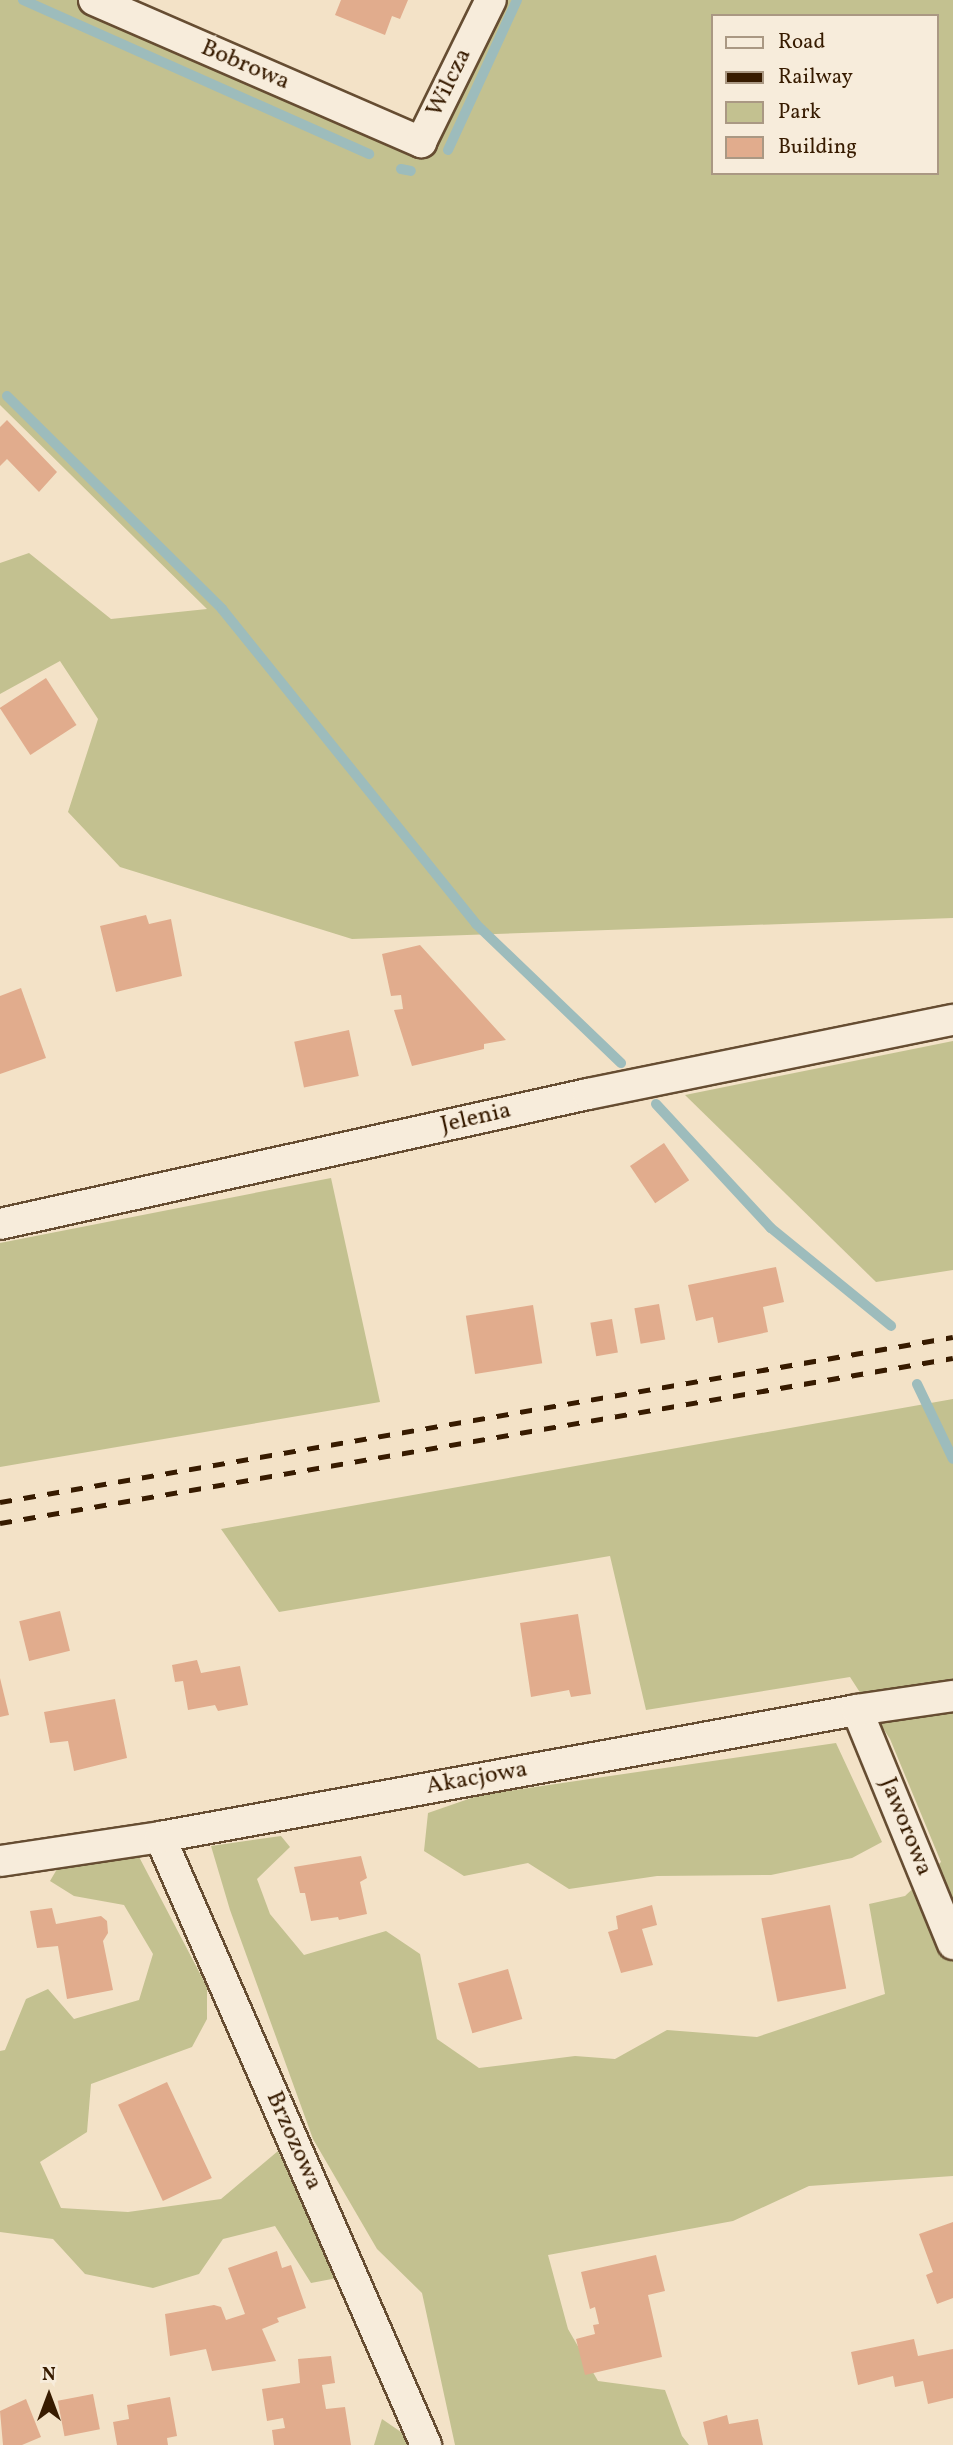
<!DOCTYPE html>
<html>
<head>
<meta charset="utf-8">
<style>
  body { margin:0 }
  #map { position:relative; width:953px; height:2445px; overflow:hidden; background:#f3e2c7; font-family:Vollkorn,serif }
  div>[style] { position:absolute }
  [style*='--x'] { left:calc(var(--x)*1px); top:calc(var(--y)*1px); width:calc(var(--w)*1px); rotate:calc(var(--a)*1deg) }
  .green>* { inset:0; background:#c3c190 }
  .stream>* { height:10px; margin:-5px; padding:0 5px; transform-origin:5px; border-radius:5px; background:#9dbcbc }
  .building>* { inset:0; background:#e1ac8d; transform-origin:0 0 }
  .roads { filter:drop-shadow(2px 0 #664d32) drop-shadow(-2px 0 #664d32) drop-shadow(0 2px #664d32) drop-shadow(0 -2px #664d32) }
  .street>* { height:30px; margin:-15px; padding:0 15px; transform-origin:15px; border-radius:15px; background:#f7ecdb }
  .rail>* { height:5px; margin-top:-2.5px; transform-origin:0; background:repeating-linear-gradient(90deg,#371b00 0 12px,transparent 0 24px) }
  span { translate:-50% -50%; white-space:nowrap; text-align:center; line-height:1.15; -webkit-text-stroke:6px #f7ecdb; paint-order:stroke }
  .street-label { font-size:24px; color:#371b00 }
  .legend { position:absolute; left:711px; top:14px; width:228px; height:161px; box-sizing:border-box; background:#f7ecdb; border:2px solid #aa9883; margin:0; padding:9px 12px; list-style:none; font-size:21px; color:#371b00 }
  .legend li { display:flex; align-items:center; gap:14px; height:35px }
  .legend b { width:35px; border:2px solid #aa9883 }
  .north { position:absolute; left:14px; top:2361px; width:70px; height:70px; -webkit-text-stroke:5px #f7ecdb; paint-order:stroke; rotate:0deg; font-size:19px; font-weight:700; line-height:28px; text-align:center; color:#371b00 }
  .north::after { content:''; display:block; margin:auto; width:24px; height:32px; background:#371b00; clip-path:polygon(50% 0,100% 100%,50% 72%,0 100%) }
</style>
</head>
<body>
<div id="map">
  <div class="green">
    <i style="clip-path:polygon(evenodd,0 0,77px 0,411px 146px,505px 0,953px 0,953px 918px,352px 939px,120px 867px,68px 812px,98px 719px,60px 661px,0 694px,0 563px,29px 553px,111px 619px,207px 609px,0 405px,0 0,713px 16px,937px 16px,937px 173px,713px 173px,713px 16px)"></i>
    <i style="clip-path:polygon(953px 1041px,953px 1270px,876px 1282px,685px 1095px)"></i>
    <i style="clip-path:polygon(331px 1178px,380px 1402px,0 1467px,0 1243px)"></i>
    <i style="clip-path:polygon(953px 1399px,953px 2176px,809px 2186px,733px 2221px,548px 2255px,568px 2329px,598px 2381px,665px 2390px,682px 2436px,689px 2445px,455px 2445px,422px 2293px,377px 2249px,313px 2139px,230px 1910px,211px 1846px,281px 1836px,290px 1847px,257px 1879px,270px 1914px,304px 1955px,386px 1931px,420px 1954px,437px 2039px,479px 2068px,575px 2056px,615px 2059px,667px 2030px,757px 2037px,885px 1994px,869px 1904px,905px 1896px,941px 1862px,890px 1739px,850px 1677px,646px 1710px,610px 1556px,279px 1612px,221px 1529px)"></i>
    <i style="clip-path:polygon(836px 1743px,882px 1842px,852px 1858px,771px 1875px,657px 1876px,569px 1889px,528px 1863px,464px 1876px,424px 1851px,428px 1813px,480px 1795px)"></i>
    <i style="clip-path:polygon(137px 1853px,207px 1987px,207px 2019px,192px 2047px,91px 2084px,87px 2132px,40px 2162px,61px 2208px,128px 2212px,221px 2199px,278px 2151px,337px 2278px,311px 2283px,275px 2226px,223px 2239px,199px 2274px,153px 2288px,85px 2274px,53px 2239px,0 2232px,0 2051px,5px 2050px,26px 1999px,48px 1989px,74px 2019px,139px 2000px,153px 1954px,124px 1905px,74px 1896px,50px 1881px,63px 1859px)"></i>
    <i style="clip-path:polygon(382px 2419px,420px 2445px,374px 2445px)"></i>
  </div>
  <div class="stream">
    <i style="--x:23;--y:0;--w:379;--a:24"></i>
    <i style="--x:448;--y:150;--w:165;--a:-65.3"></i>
    <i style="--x:401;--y:169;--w:10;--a:11"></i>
    <i style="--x:7;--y:396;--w:303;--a:44.7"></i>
    <i style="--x:222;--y:609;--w:405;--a:51.1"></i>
    <i style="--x:476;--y:924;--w:201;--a:43.8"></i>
    <i style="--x:656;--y:1104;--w:169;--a:47.2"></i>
    <i style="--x:771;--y:1228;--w:155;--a:39.2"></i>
    <i style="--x:917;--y:1384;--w:83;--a:64.4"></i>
  </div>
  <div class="building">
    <i style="clip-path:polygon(341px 0,408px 0,400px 19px,392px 16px,385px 35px,335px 15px)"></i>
    <i style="clip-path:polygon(7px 420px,57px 472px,39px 492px,7px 459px,0 466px,0 427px)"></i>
    <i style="left:46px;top:678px;width:56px;height:55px;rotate:57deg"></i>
    <i style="clip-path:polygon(146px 915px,149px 924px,171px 919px,182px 976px,116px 992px,100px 926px)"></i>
    <i style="clip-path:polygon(420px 945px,506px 1040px,484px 1044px,484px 1049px,412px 1066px,394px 1010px,403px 1009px,401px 995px,391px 996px,382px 954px)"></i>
    <i style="clip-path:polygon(21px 988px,46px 1058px,0 1074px,0 996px)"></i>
    <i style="left:349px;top:1030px;width:47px;height:56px;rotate:78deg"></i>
    <i style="left:664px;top:1143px;width:45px;height:41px;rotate:56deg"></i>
    <i style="clip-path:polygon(776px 1267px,784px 1302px,763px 1307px,768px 1332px,718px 1343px,713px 1317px,696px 1321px,688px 1285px)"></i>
    <i style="left:659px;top:1304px;width:36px;height:25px;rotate:80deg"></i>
    <i style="left:533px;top:1305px;width:59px;height:68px;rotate:81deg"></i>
    <i style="left:612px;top:1319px;width:34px;height:22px;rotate:80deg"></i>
    <i style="left:60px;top:1611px;width:41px;height:42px;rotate:76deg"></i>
    <i style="clip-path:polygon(578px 1614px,591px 1694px,571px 1697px,569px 1690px,531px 1697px,520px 1623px)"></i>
    <i style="clip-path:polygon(197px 1660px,201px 1673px,240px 1666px,248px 1705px,218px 1711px,215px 1705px,188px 1710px,183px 1681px,175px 1682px,172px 1665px)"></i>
    <i style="clip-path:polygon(0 1678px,9px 1715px,0 1717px)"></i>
    <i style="clip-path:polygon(115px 1699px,127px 1758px,74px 1771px,68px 1741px,50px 1743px,44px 1712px)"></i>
    <i style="clip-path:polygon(361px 1856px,367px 1878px,360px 1882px,367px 1914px,339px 1920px,338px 1917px,311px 1921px,305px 1893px,300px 1893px,294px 1867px)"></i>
    <i style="clip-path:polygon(652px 1905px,657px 1925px,642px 1929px,653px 1965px,621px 1973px,608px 1932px,618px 1929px,616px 1916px)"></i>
    <i style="left:830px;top:1905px;width:85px;height:70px;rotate:79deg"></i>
    <i style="clip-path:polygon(52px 1908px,56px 1924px,101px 1916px,107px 1921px,108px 1933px,103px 1941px,113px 1990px,67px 1999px,58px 1946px,37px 1948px,30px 1911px)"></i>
    <i style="left:508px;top:1969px;width:52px;height:52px;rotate:74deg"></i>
    <i style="left:167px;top:2082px;width:106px;height:54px;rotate:65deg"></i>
    <i style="clip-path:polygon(953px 2222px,953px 2298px,937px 2304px,926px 2275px,933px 2272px,919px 2234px)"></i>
    <i style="clip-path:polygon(277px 2251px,282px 2268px,291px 2265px,306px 2308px,277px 2318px,279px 2322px,262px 2329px,276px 2361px,212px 2371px,206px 2349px,170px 2356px,165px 2314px,214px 2305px,221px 2307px,226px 2320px,245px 2314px,228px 2268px)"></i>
    <i style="clip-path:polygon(656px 2255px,665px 2291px,648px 2295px,662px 2357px,585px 2375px,576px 2339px,595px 2334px,593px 2325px,599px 2324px,595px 2307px,590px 2309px,581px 2272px)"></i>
    <i style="clip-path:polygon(914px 2339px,918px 2356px,953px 2349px,953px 2398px,928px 2404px,923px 2381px,895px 2387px,893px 2376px,858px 2385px,851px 2352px)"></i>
    <i style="clip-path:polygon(331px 2356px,335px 2383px,322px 2385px,326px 2409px,345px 2407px,351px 2445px,274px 2445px,272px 2430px,285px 2428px,283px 2418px,267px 2421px,262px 2389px,300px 2383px,298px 2359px)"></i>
    <i style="left:93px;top:2394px;width:36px;height:36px;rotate:79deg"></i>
    <i style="clip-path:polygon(170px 2397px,177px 2436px,167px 2438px,168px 2445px,117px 2445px,113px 2422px,129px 2419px,127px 2405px)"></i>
    <i style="clip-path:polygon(26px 2399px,41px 2437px,22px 2445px,3px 2445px,0 2411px)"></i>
    <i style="clip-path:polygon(727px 2415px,729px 2424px,758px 2419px,763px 2445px,708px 2445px,703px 2422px)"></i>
  </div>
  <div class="roads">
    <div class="street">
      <i style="--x:94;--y:0;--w:357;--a:23.5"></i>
      <i style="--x:421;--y:142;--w:158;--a:-63.8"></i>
      <i style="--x:0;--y:1224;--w:602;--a:-12.47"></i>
      <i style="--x:588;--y:1094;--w:372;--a:-11.5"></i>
      <i style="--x:857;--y:1710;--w:253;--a:67.7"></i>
      <i style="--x:160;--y:1837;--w:664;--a:66.37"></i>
      <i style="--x:0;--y:1861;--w:162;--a:-8.5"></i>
      <i style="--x:160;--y:1837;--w:708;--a:-10.33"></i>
      <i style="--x:857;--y:1710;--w:97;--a:-8.3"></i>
    </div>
  </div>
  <div class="rail">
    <i style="--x:0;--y:1502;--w:967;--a:-9.82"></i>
    <i style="--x:0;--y:1523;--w:967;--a:-9.82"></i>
  </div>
  <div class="street-label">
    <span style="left:245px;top:66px;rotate:23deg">Bobrowa</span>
    <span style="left:450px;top:83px;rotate:-64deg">Wilcza</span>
    <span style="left:476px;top:1119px;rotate:-13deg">Jelenia</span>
    <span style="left:477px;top:1779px;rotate:-10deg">Akacjowa</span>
    <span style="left:905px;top:1827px;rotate:68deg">Jaworowa</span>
    <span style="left:293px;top:2141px;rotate:66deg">Brzozowa</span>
  </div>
  <ul class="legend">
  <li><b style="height:9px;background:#f7ecdb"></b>Road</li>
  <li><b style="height:9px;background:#371b00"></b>Railway</li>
  <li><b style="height:19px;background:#c3c190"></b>Park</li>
  <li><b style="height:19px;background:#e1ac8d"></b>Building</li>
  </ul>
  <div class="north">N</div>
</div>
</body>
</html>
